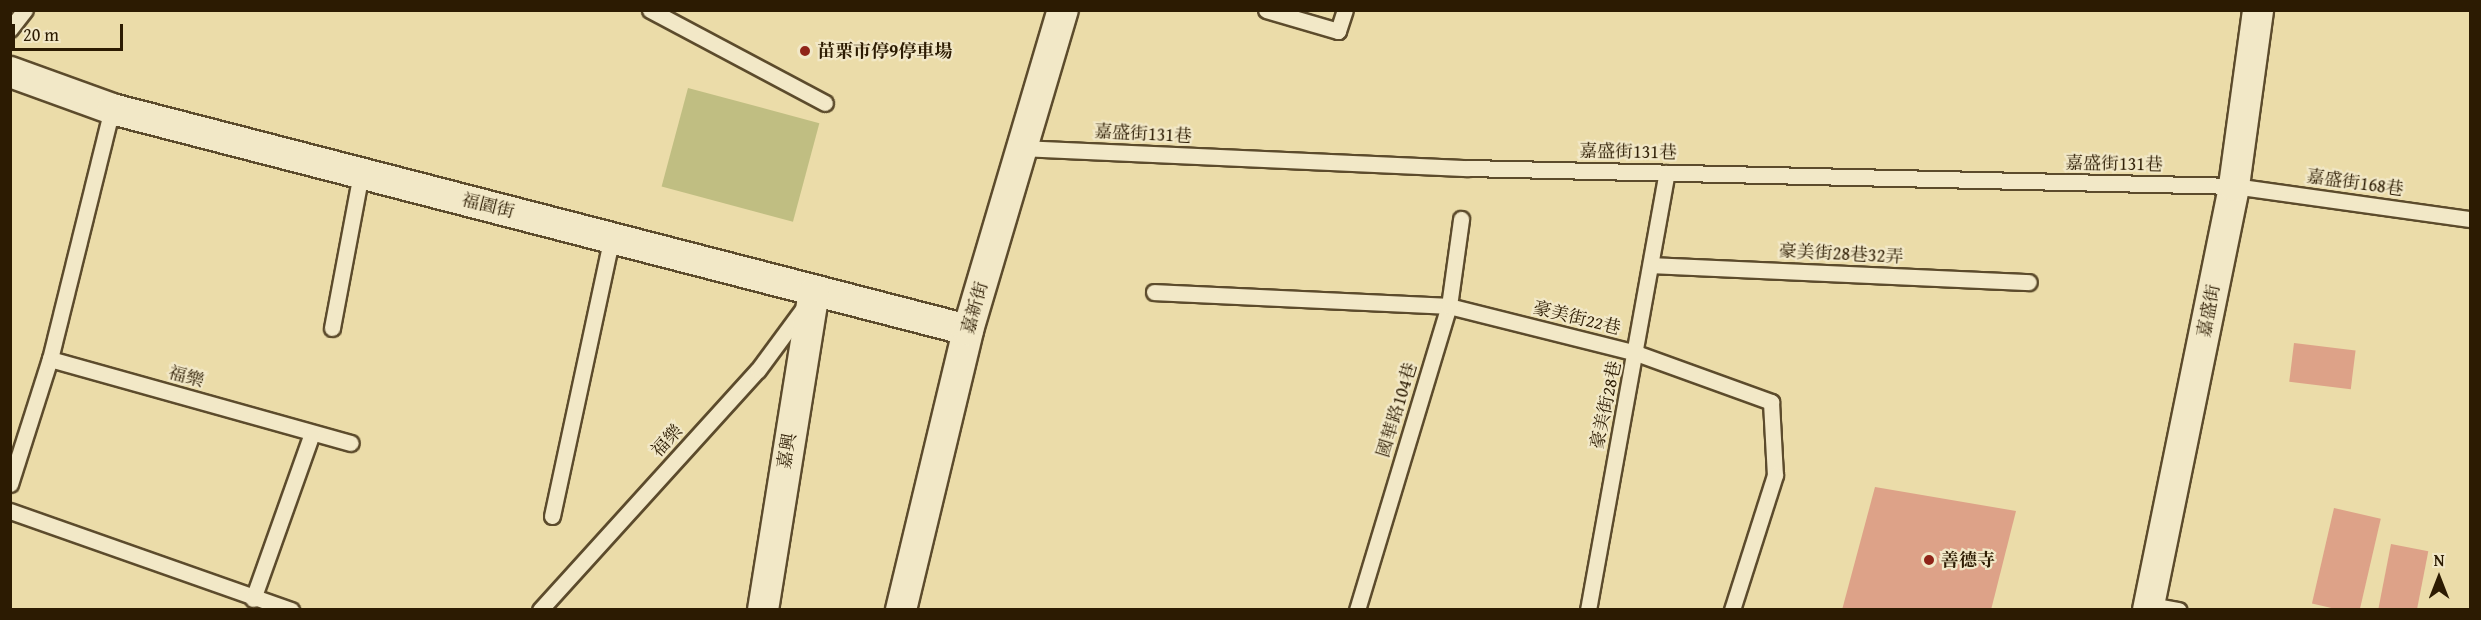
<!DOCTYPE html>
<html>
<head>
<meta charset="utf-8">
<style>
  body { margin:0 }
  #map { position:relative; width:2481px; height:620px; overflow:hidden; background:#ebdca9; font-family:"Gentium Book Plus","Noto Serif TC",serif }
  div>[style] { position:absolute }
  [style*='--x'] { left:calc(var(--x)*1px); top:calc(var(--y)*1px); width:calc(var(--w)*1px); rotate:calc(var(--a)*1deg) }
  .green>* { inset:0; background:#c0be82; transform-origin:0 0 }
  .building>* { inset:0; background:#dda288; transform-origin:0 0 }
  .roads { filter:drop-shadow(2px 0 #5c4b2c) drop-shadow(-2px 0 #5c4b2c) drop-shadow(0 2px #5c4b2c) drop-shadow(0 -2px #5c4b2c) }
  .lane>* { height:15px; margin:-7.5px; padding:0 7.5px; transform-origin:7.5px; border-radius:7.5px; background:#f2e8c7 }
  .street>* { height:30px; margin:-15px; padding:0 15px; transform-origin:15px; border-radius:15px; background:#f2e8c7 }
  .dots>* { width:16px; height:16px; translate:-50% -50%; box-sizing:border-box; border:3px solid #f2e8c7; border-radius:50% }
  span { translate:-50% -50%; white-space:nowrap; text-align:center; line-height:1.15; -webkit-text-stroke:4.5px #f2e8c7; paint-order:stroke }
  .poi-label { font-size:18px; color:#2c1b02; font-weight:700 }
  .left { translate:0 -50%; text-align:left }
  .street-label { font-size:18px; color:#2c1b02 }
  .frame { position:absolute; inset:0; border:12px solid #2c1b02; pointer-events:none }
  .north { position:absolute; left:2409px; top:548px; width:60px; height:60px; -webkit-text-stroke:4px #f2e8c7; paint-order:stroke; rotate:0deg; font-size:16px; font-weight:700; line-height:24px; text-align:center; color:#2c1b02 }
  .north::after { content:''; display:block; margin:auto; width:21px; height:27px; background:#2c1b02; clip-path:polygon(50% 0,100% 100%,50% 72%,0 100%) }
  .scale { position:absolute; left:12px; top:24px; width:111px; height:27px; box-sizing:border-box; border:3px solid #2c1b02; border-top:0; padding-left:8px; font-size:18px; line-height:21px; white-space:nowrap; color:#2c1b02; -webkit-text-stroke:4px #f2e8c7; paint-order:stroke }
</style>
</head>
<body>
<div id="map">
  <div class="green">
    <i style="left:688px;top:88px;width:136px;height:102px;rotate:15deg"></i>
  </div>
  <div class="building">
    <i style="left:2294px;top:343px;width:62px;height:39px;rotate:7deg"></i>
    <i style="clip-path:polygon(1875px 487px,2016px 511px,1991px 610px,1842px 610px)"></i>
    <i style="left:2334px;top:508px;width:48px;height:98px;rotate:13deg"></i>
    <i style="left:2391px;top:544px;width:38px;height:67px;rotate:11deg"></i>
  </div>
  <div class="roads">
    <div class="lane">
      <i style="--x:650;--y:10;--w:198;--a:28"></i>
      <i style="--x:1266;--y:10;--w:75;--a:16.3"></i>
      <i style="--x:1338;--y:31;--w:22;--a:-72"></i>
      <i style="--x:10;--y:29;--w:24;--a:-52"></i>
      <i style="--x:1022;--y:148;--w:445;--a:2.6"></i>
      <i style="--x:1467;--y:168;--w:767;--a:1.34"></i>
      <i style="--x:2234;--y:186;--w:238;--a:8"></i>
      <i style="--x:1651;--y:265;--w:378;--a:2.6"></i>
      <i style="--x:1154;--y:292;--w:295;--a:2.7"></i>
      <i style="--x:1449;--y:306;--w:193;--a:14.1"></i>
      <i style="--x:1636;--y:353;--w:144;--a:19.9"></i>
      <i style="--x:1771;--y:402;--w:73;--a:86.9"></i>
      <i style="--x:1775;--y:475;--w:142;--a:107.7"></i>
      <i style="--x:332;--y:328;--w:158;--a:-79.4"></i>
      <i style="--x:50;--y:359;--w:312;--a:15.6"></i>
      <i style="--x:10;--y:484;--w:131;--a:-72.3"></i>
      <i style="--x:50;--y:359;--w:258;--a:-76.1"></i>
      <i style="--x:10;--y:511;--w:298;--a:19.4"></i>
      <i style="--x:552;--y:516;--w:285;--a:-77.9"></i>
      <i style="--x:253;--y:599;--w:176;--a:-70.4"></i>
      <i style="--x:2150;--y:605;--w:29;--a:10"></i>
      <i style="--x:540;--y:610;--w:324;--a:-47.8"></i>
      <i style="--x:758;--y:370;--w:81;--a:-53.6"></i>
      <i style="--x:1357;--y:610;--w:318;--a:-73.2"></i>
      <i style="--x:1449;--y:306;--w:88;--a:-82.1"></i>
      <i style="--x:1588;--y:610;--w:444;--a:-79.8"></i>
    </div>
    <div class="street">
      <i style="--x:10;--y:72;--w:109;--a:19.9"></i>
      <i style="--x:112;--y:109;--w:884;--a:14.48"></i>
      <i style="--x:763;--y:610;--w:322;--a:-80.9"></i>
      <i style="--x:901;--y:610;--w:288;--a:-76.5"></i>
      <i style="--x:968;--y:330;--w:334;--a:-73.5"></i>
      <i style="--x:2148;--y:610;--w:433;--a:-78.5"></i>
      <i style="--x:2234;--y:186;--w:178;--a:-82.2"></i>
    </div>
  </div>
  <div class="dots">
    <i style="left:805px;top:51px;background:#8f2418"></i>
    <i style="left:1929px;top:560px;background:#8f2418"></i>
  </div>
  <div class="poi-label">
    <span class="left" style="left:817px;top:51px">苗栗市停9停車場</span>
    <span class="left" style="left:1941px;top:560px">善德寺</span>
  </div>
  <div class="street-label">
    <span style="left:1143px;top:134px;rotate:3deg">嘉盛街131巷</span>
    <span style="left:1628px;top:152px;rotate:1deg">嘉盛街131巷</span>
    <span style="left:2114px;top:164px;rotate:1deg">嘉盛街131巷</span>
    <span style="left:2355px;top:183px;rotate:8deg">嘉盛街168巷</span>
    <span style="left:488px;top:206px;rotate:14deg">福園街</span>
    <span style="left:1841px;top:254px;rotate:3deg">豪美街28巷32弄</span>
    <span style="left:975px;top:308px;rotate:-74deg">嘉新街</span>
    <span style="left:2209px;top:311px;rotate:-79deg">嘉盛街</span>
    <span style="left:1577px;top:318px;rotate:14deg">豪美街22巷</span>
    <span style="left:186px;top:377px;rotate:16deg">福樂</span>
    <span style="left:1606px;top:405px;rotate:-78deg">豪美街28巷</span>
    <span style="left:1397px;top:410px;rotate:-73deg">國華路104巷</span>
    <span style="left:667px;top:441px;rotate:-47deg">福樂</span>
    <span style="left:787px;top:451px;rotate:-80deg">嘉興</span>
  </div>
  <div class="frame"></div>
  <div class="north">N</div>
  <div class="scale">20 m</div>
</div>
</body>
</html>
